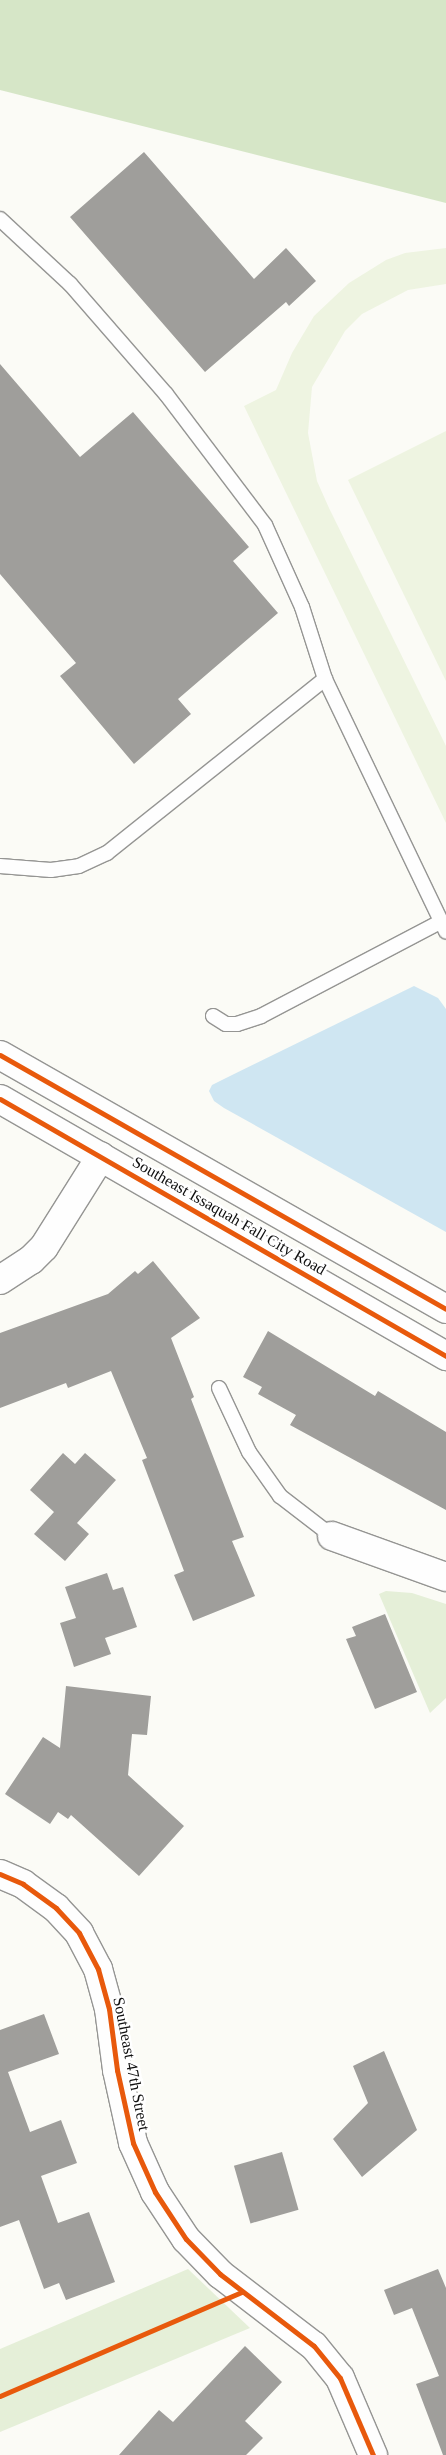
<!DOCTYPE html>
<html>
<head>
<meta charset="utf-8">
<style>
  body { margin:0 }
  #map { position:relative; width:446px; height:2455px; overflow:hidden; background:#fbfbf6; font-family:"Times New Roman",serif }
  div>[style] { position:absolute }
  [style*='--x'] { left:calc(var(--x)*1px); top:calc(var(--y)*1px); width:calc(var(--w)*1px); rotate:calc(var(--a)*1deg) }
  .green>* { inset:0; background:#e5efd8 }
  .forest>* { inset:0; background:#d6e6c7 }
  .pitch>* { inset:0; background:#eef4e1 }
  .water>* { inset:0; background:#cfe6f2 }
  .building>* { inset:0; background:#9f9e9b; transform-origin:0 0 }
  .roads { filter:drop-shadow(1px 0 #959593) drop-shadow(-1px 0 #959593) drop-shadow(0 1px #959593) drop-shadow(0 -1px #959593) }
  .service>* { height:14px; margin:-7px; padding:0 7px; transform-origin:7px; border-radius:7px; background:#fefefe }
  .minor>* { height:28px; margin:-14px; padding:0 14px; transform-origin:14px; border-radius:14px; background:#fefefe }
  .tertiary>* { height:28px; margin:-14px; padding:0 14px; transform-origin:14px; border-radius:14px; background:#fefefe }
  .cycleway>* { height:5px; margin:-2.5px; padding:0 2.5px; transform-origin:2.5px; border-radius:2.5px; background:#e8590c }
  span { translate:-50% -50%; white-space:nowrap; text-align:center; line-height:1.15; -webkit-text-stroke:5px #fff; paint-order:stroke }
  .street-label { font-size:16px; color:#0f0f0f }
</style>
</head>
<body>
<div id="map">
  <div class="green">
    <i style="clip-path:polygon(386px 1591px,412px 1593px,446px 1604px,446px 1698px,430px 1713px,379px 1594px)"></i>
    <i style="clip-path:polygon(188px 2269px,250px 2328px,0 2432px,0 2349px)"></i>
  </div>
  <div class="forest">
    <i style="clip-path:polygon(0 0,446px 0,446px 203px,0 90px)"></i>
  </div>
  <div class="pitch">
    <i style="clip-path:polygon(446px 248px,446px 284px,408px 290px,362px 314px,345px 331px,312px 387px,308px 433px,317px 481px,329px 508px,446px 746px,446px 823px,244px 406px,276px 390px,292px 353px,314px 316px,349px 283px,386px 260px,405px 253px)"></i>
    <i style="clip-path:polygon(446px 431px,446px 681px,348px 480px)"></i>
  </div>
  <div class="water">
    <i style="clip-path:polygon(414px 986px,438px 998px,446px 1009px,446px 1232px,224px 1108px,214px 1101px,209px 1091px,212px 1085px,226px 1078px)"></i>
  </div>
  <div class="building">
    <i style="clip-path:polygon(144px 152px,254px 279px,286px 248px,316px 281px,289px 306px,286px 302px,205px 372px,70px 217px)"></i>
    <i style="clip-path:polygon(0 364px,80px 457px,133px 412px,249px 547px,233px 561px,278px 613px,178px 699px,191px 714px,134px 764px,60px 676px,76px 663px,0 574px)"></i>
    <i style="clip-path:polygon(153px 1261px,200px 1318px,171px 1338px,194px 1397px,191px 1399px,244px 1537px,232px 1541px,255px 1596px,193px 1621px,174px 1575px,184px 1571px,142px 1460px,147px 1458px,111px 1371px,68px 1388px,66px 1383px,0 1408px,0 1333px,108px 1294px,135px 1271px,138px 1274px)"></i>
    <i style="clip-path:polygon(268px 1331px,375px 1396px,378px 1391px,446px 1432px,446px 1510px,290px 1425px,296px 1415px,258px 1394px,262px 1387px,243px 1377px)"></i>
    <i style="clip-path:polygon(63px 1453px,75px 1464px,85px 1453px,116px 1480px,77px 1523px,89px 1534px,65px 1561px,34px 1534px,54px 1512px,30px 1490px)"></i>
    <i style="clip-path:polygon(107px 1573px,113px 1590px,123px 1587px,137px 1627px,105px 1638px,111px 1654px,74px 1667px,60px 1623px,76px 1618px,65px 1587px)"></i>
    <i style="clip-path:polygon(385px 1614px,417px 1692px,375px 1709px,346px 1639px,356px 1636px,352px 1627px)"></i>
    <i style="clip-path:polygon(66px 1686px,151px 1696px,147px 1735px,132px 1734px,128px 1775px,184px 1826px,139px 1876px,71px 1815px,68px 1819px,58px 1812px,50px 1824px,5px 1794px,43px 1737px,60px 1748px)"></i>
    <i style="clip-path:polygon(44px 2014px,59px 2054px,8px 2072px,30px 2132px,61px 2120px,77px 2163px,41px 2176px,58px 2223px,89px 2212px,115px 2282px,66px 2300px,59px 2283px,44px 2289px,19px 2220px,0 2227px,0 2030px)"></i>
    <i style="clip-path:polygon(384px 2051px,417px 2130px,362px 2177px,333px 2139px,368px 2103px,353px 2066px)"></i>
    <i style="left:282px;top:2152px;width:60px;height:50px;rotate:74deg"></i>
    <i style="clip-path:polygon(438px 2269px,446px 2288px,446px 2455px,443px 2455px,416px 2384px,439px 2376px,412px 2308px,394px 2315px,384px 2290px)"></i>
    <i style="clip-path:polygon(245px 2346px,282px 2382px,245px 2421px,263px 2438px,246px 2455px,119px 2455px,159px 2410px,173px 2422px)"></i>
  </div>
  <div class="roads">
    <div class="service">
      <i style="--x:0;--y:219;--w:96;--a:42.9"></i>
      <i style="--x:70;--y:284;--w:146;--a:48.9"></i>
      <i style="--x:166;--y:394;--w:164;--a:52.9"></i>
      <i style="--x:265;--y:525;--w:90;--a:65.7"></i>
      <i style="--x:302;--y:607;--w:76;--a:72.3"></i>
      <i style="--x:325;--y:679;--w:280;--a:64.4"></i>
      <i style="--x:0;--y:866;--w:51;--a:4.5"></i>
      <i style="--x:51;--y:870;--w:28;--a:-8"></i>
      <i style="--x:79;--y:866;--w:31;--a:-25"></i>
      <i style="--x:107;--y:853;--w:279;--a:-38.6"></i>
      <i style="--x:213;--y:1016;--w:15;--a:32"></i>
      <i style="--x:226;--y:1024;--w:11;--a:0"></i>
      <i style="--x:237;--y:1024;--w:25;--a:-18"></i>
      <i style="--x:261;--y:1016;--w:202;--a:-27.7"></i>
      <i style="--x:219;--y:1388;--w:71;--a:64.9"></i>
      <i style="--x:249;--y:1452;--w:54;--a:54.8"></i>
      <i style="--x:280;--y:1496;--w:66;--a:37.6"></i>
    </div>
    <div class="minor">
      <i style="--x:0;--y:1280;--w:37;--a:-33"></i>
      <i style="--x:31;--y:1260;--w:18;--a:-45"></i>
      <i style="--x:44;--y:1247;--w:107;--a:-57.9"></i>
      <i style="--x:332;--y:1536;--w:121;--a:19.8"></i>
      <i style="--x:0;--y:1874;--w:25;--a:23"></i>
      <i style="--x:23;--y:1884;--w:41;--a:36"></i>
      <i style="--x:56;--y:1908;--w:34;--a:47"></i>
      <i style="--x:79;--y:1933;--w:41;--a:62.2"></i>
      <i style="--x:98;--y:1969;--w:41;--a:74.6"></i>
      <i style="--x:109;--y:2009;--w:62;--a:82.5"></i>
      <i style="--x:117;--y:2070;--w:75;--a:77.6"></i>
      <i style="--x:133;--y:2143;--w:54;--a:65.8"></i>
      <i style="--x:155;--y:2192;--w:56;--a:56.6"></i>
      <i style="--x:186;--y:2239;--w:49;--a:45.8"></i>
      <i style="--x:220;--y:2274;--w:118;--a:37.5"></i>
      <i style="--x:314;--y:2346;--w:41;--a:50.9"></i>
      <i style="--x:340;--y:2378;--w:84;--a:66.8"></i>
    </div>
    <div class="tertiary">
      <i style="--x:0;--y:1055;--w:513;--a:29.66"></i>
      <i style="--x:0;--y:1099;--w:515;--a:29.95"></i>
    </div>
  </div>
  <div class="cycleway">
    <i style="--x:0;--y:1055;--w:513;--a:29.66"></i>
    <i style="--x:0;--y:1099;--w:515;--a:29.95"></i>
    <i style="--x:0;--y:1874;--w:25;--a:23"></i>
    <i style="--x:23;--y:1884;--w:41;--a:36"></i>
    <i style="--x:56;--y:1908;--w:34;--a:47"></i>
    <i style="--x:79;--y:1933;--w:41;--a:62.2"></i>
    <i style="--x:98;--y:1969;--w:41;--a:74.6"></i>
    <i style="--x:109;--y:2009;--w:62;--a:82.5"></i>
    <i style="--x:117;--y:2070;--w:75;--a:77.6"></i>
    <i style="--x:133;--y:2143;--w:54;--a:65.8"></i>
    <i style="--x:155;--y:2192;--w:56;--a:56.6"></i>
    <i style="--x:186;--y:2239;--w:49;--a:45.8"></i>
    <i style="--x:220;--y:2274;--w:118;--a:37.5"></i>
    <i style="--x:314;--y:2346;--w:41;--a:50.9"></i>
    <i style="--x:340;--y:2378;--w:84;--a:66.8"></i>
    <i style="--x:0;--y:2396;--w:263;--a:-23.3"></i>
  </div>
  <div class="street-label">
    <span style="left:229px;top:1216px;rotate:30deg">Southeast Issaquah Fall City Road</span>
    <span style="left:131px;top:2064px;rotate:79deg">Southeast 47th Street</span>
  </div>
</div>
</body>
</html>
